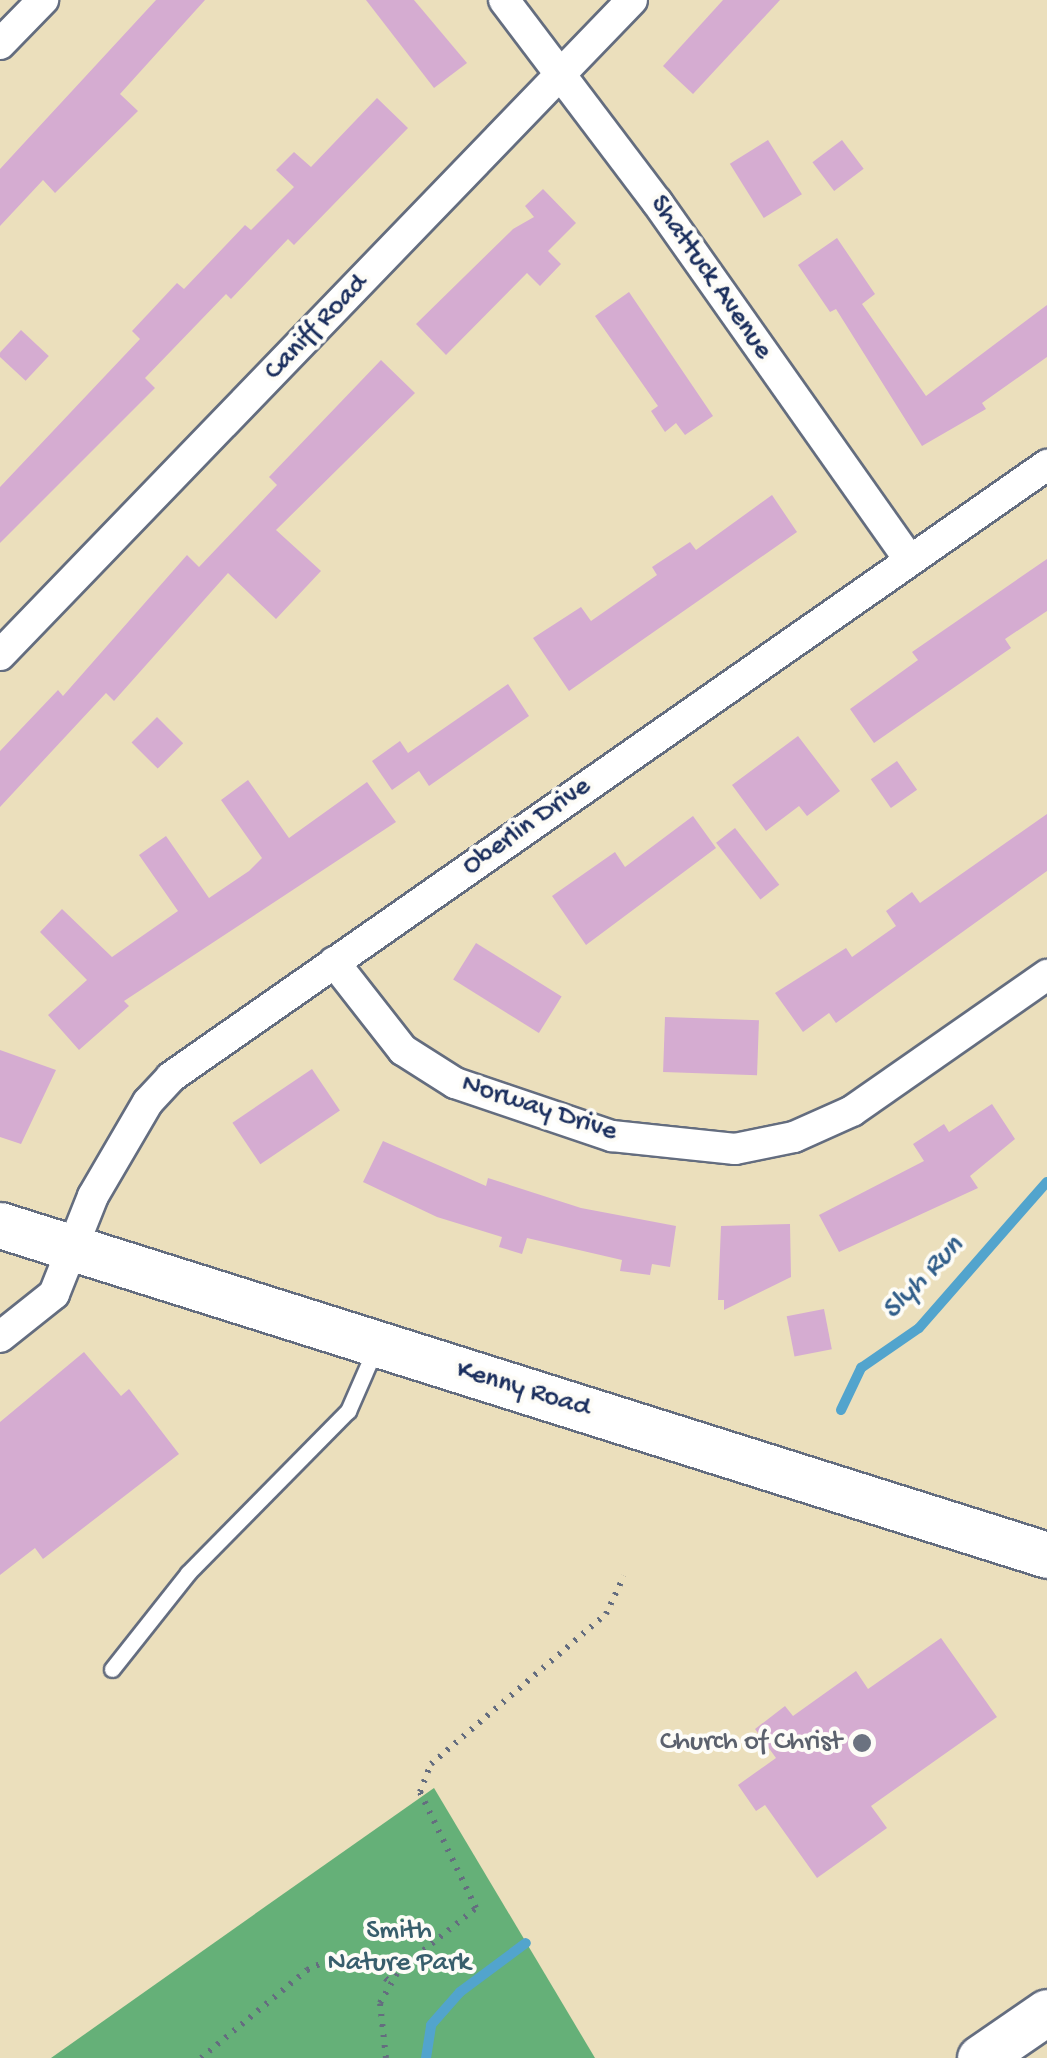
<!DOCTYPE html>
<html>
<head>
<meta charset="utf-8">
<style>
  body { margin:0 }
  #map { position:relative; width:1047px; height:2058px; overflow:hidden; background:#ebdfbc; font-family:"Gochi Hand",sans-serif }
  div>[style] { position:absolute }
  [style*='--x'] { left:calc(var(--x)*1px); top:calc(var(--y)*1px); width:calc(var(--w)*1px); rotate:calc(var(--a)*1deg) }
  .forest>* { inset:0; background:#65b078 }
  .stream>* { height:10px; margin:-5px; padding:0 5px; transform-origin:5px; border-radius:5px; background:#52a4cd }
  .building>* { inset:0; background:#d5acd1; transform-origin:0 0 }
  .path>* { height:6px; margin-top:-3px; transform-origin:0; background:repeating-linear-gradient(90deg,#646d7f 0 2.5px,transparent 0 10.5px) }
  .roads { filter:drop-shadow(2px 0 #646d7f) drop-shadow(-2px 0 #646d7f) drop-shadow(0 2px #646d7f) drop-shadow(0 -2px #646d7f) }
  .service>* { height:15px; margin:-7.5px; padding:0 7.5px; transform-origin:7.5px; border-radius:7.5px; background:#fff }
  .minor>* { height:30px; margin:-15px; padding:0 15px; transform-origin:15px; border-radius:15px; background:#fff }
  .secondary>* { height:45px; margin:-22.5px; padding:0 22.5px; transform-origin:22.5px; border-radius:22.5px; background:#fff }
  .dots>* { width:28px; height:28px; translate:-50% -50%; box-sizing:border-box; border:5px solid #fdfcf7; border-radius:50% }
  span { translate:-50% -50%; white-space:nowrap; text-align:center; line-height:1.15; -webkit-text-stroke:8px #fdfcf7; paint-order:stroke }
  .street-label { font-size:28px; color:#1b2f5e }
  .worship-label { font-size:28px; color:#5b616d }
  .right { translate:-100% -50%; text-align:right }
  .park-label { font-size:28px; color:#385e6c }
  .water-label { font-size:30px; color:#315e8a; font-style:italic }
</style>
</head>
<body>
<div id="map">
  <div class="forest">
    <i style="clip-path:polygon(434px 1788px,595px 2058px,51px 2058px,286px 1892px)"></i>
  </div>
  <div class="stream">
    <i style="--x:841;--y:1410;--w:47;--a:-64.5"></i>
    <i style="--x:861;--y:1368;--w:70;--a:-34.6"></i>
    <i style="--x:919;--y:1328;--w:194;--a:-48.8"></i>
    <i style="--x:426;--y:2058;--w:33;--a:-81"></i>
    <i style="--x:431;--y:2025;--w:44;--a:-48.7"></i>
    <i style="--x:460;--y:1992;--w:82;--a:-36.6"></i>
  </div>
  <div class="building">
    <i style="clip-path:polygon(156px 0,205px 0,120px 94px,138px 111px,55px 193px,43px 180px,0 226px,0 169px)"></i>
    <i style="clip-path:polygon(366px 0,414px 0,467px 63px,434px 88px)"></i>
    <i style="clip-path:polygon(723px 0,780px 0,693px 94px,663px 66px)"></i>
    <i style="clip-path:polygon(377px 98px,408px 128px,294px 245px,288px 239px,231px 299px,226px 294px,145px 378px,155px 388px,0 543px,0 487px,140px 339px,132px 331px,177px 283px,184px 289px,245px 225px,251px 230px,294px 187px,276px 170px,294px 152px,311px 167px)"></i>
    <i style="left:768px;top:140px;width:64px;height:45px;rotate:58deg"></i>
    <i style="left:842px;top:140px;width:36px;height:37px;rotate:53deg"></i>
    <i style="clip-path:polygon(543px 189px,576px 223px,548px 251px,561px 264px,540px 286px,527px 273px,446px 355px,416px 324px,513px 229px,534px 217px,525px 206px)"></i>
    <i style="clip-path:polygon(837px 238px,875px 294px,862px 304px,926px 396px,1047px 305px,1047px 357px,982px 403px,986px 409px,922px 446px,836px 309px,830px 312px,798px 265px)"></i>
    <i style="clip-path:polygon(629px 292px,713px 416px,685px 435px,676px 423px,665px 432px,651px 411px,658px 406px,595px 316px)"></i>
    <i style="left:21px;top:330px;width:38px;height:34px;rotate:43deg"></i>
    <i style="clip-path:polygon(381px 360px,415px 393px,276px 530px,321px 571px,276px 619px,228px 573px,114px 701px,106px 693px,0 807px,0 751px,58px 690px,63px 696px,187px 555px,199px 567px,277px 485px,269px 477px)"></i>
    <i style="clip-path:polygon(772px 495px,797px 532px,569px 691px,533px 638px,581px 607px,591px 621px,657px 575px,652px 567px,690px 542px,696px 550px)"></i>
    <i style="clip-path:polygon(1047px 559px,1047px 611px,1005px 639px,1011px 648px,874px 743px,850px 709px,918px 660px,912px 652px)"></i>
    <i style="clip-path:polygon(508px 684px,529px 716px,429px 786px,419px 771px,392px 790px,372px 761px,400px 741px,408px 753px)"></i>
    <i style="left:157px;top:717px;width:37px;height:36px;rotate:45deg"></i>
    <i style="clip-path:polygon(798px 736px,840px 791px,807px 816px,799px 806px,766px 831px,732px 785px)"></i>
    <i style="left:897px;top:761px;width:35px;height:32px;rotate:55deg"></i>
    <i style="clip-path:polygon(248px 780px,289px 838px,367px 782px,396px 822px,124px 1001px,129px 1006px,79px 1050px,48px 1015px,87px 980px,40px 932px,62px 909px,112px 957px,178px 911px,139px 855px,166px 836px,209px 898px,249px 871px,262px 858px,221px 800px)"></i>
    <i style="clip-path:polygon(1047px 814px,1047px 871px,836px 1023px,829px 1013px,803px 1032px,775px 993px,846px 948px,852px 957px,896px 926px,886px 911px,912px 892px,920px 903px)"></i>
    <i style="clip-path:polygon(693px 816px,716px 848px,586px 945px,552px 896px,615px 852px,625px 867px)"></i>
    <i style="left:735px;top:828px;width:72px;height:24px;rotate:52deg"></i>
    <i style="left:476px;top:943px;width:101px;height:43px;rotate:32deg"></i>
    <i style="left:665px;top:1017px;width:94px;height:55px;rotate:2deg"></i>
    <i style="clip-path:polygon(0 1050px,56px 1070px,21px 1144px,0 1137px)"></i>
    <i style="left:312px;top:1069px;width:50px;height:96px;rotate:56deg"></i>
    <i style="clip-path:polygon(992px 1104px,1015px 1139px,970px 1176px,978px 1188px,839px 1252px,819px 1215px,924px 1161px,913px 1144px,944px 1124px,949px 1132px)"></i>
    <i style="clip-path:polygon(383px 1141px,486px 1186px,488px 1178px,581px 1208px,676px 1226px,670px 1267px,652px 1264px,650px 1275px,620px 1271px,622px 1260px,527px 1238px,522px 1254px,499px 1247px,502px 1237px,437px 1217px,363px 1182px)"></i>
    <i style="clip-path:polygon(790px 1224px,791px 1277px,724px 1310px,724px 1300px,718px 1300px,721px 1226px)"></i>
    <i style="left:824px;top:1309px;width:41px;height:38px;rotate:79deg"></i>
    <i style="clip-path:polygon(84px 1352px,121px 1396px,129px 1389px,179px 1454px,43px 1559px,35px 1548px,0 1575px,0 1422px)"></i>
    <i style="clip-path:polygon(941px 1638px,997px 1717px,871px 1806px,887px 1828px,817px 1878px,765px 1805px,756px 1811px,738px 1785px,776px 1758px,755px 1729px,785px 1706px,793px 1716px,856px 1671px,868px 1689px)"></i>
  </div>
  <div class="path">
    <i style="--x:201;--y:2058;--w:138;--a:-39.7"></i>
    <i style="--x:307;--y:1970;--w:31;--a:-25"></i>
    <i style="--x:335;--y:1957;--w:35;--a:13"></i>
    <i style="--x:369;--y:1965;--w:28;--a:39"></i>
    <i style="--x:386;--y:2058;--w:55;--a:-96.2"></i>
    <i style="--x:380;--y:2003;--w:38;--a:-60"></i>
    <i style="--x:399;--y:1970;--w:99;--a:-38.8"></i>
    <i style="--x:476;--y:1908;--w:129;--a:-115.8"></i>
    <i style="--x:420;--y:1792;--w:30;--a:-69"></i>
    <i style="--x:431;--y:1764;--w:230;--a:-40.6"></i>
    <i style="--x:606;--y:1614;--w:42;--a:-64.7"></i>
  </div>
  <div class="roads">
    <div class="service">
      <i style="--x:112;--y:1669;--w:122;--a:-51.6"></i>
      <i style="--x:188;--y:1573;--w:228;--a:-45.4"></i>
      <i style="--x:348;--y:1411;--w:70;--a:-66.4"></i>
    </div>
    <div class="minor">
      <i style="--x:504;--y:0;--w:253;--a:52.9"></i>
      <i style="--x:657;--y:202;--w:438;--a:54.8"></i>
      <i style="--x:0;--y:44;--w:62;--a:-45.7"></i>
      <i style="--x:0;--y:655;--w:910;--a:-46.02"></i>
      <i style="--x:334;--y:962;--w:112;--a:51.9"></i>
      <i style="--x:403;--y:1050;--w:62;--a:32.4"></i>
      <i style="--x:455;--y:1083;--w:166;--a:18.7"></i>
      <i style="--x:612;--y:1136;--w:124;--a:6"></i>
      <i style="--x:735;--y:1149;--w:60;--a:-11.5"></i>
      <i style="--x:794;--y:1137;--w:64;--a:-24.1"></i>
      <i style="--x:852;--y:1111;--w:238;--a:-34.9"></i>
      <i style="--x:0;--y:1337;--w:69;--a:-38.5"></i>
      <i style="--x:54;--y:1294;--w:105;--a:-68.3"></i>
      <i style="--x:93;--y:1196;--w:109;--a:-59.7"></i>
      <i style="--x:148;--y:1102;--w:34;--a:-47"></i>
      <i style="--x:171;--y:1077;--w:1069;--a:-34.94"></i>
    </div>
    <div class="secondary">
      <i style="--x:0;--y:1225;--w:1098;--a:17.49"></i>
      <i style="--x:980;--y:2058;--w:81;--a:-34.5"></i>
    </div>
  </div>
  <div class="dots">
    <i style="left:862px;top:1743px;background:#6b7280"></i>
  </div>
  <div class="street-label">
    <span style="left:710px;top:278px;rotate:55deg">Shattuck Avenue</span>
    <span style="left:317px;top:328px;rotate:-46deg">Caniff Road</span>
    <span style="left:527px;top:827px;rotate:-35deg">Oberlin Drive</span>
    <span style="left:539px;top:1109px;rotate:18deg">Norway Drive</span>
    <span style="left:523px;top:1390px;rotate:17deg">Kenny Road</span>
  </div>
  <div class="worship-label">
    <span class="right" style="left:842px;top:1743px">Church of Christ</span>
  </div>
  <div class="park-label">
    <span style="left:399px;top:1948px">Smith<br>Nature Park</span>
  </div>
  <div class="water-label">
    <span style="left:924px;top:1279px;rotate:-46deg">Slyh Run</span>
  </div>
</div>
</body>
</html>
